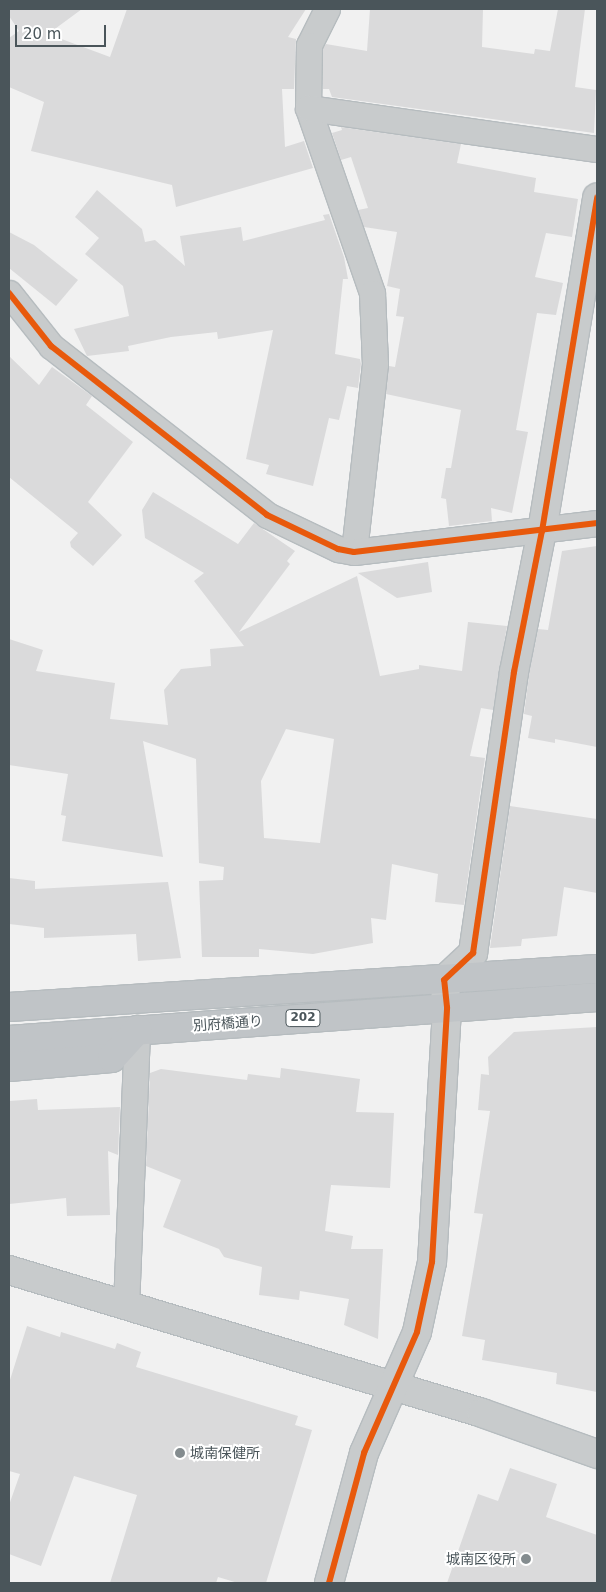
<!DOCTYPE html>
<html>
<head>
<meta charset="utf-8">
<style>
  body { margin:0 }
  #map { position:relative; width:606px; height:1592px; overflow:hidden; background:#f1f1f1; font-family:"DejaVu Sans","Noto Sans JP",sans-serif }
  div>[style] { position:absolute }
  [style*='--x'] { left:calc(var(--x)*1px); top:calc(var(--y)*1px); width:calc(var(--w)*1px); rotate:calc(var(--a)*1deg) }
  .building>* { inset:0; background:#dadadb }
  .roads { filter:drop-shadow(1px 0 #b6bcbf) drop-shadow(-1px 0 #b6bcbf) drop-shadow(0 1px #b6bcbf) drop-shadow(0 -1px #b6bcbf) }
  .minor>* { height:25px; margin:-12.5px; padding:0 12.5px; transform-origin:12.5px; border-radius:12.5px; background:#c8cbcc }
  .tertiary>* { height:28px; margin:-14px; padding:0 14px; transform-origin:14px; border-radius:14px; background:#c8cbcc }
  .trunk>* { height:28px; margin:-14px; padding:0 14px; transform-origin:14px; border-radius:14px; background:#c0c4c7 }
  .cycleway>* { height:6px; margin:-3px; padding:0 3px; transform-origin:3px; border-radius:3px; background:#e8590c }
  .dots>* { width:14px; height:14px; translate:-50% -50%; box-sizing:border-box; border:2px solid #fff; border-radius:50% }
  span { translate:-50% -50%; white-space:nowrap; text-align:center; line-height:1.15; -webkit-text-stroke:4px #fff; paint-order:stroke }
  .shield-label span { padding:1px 4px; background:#fff; border:1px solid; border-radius:4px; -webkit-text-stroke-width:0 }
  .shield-label { font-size:12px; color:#4a555a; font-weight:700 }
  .street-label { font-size:14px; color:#4a555a }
  .poi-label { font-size:14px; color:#4a555a }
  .left { translate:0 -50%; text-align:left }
  .right { translate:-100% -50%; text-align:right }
  .frame { position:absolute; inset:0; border:10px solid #4a555a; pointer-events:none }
  .scale { position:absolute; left:15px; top:25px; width:91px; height:22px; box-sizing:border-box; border:2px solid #4a555a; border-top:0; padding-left:6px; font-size:15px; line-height:18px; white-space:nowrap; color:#4a555a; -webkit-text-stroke:4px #fff; paint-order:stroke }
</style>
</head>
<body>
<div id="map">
  <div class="building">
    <i style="clip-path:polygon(9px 9px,82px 9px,48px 34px,110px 57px,127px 9px,306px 9px,288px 37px,296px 39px,294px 89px,282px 89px,285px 147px,304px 141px,313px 168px,176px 207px,172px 185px,31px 151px,44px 102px,9px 87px,9px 38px,19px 31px,9px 16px)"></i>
    <i style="clip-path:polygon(370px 9px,483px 9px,482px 47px,534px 54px,535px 49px,550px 51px,558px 9px,585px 9px,575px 87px,596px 90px,594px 133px,332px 97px,329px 89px,323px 89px,323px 48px,326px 44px,367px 51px)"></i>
    <i style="clip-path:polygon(341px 127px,461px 144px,457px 163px,536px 178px,534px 192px,578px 199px,572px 237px,546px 233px,535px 277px,563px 283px,556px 315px,537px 313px,516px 430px,528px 432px,512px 513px,491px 508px,492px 521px,449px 526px,446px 499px,441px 498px,446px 468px,451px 468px,461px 410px,386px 394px,389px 366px,395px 367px,404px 317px,396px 316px,400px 289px,387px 286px,397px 232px,364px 227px,358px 210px,368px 208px,351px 157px,341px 160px,332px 133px,342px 130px)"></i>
    <i style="clip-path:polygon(97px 190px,142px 229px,145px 242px,155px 240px,185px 266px,180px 236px,241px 227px,243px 241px,325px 220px,323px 215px,329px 214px,344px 257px,348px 279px,343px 279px,335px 354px,360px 359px,361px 364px,358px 388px,347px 386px,339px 420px,329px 418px,313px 486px,266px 474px,269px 465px,246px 459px,273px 330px,218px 339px,217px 332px,171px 337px,128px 346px,129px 351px,87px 356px,74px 329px,129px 316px,123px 286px,85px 254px,99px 238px,75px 217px)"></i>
    <i style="clip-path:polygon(9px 232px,34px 245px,78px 280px,56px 306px,9px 268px)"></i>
    <i style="clip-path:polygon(9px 356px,39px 385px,52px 367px,92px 396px,86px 405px,133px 442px,88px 502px,122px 535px,93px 566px,71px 547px,70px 542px,78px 533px,9px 477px)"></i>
    <i style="clip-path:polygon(evenodd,153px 492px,238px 544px,254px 523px,295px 551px,287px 561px,290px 564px,239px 632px,357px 576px,380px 676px,419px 669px,419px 665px,462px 671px,468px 622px,507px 626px,493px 710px,481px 708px,470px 756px,485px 758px,464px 905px,435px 902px,438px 874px,392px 864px,386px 920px,371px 918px,373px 943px,313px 954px,259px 949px,259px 957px,202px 957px,199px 881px,223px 880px,224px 867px,199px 863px,196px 759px,143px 741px,163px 857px,62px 841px,66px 816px,61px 815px,68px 774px,9px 765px,9px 639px,43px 650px,36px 671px,115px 683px,110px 719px,168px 725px,164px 690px,181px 669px,211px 666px,210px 649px,244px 646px,194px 581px,204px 573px,145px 538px,142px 510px,153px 492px,286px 729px,334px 739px,320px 843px,264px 838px,261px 781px,286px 729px)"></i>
    <i style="clip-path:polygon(597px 546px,597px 747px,555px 739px,555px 743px,528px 738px,532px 716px,524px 714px,529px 675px,538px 629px,548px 630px,562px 551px)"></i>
    <i style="clip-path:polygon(428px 562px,432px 592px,397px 598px,358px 573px)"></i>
    <i style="clip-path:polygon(510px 806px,597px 819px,597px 893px,564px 887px,557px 936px,522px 939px,521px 946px,490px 948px)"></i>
    <i style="clip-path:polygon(9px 878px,35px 881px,35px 889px,168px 882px,181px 958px,138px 961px,136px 934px,44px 938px,44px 928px,9px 924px)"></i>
    <i style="clip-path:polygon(597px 1027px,597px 1392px,556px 1384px,557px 1373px,482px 1360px,485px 1340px,462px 1336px,483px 1214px,474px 1213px,490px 1111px,478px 1110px,481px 1074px,489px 1075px,488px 1057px,514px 1032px)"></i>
    <i style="clip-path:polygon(281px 1068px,360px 1079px,356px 1112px,394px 1113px,390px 1188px,331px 1185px,325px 1231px,353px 1236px,351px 1249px,383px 1249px,378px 1339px,344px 1325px,349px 1299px,300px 1291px,299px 1300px,259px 1295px,262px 1267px,224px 1257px,219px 1249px,163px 1227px,181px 1180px,146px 1166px,150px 1073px,161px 1069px,247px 1080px,248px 1074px,280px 1078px)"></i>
    <i style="clip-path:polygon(37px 1099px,38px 1110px,120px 1107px,118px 1155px,108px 1151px,110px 1215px,67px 1216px,66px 1198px,9px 1204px,9px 1101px)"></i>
    <i style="clip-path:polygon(27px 1326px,60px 1337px,61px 1332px,115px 1349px,117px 1343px,141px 1352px,136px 1367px,298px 1416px,295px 1425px,312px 1430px,266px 1583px,238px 1583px,218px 1577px,216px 1583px,110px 1583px,137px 1495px,74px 1476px,41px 1566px,9px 1554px,9px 1505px,20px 1474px,9px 1471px,9px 1383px)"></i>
    <i style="clip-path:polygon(510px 1468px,557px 1484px,546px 1517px,597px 1535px,597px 1583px,447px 1583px,478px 1494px,498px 1501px)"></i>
  </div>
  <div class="roads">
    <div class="minor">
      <i style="--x:327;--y:9;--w:40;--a:116.6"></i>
      <i style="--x:309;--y:45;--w:63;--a:90.9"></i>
      <i style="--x:308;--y:108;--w:196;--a:70.9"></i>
      <i style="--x:372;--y:293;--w:71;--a:87.6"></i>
      <i style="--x:375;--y:364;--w:189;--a:96.4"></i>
      <i style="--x:308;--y:108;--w:292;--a:8.1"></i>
      <i style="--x:9;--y:293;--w:68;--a:51.6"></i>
      <i style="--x:51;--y:346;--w:274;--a:38"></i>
      <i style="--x:267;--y:515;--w:79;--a:25.6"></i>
      <i style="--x:338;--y:549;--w:16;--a:11"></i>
      <i style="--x:354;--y:552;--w:245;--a:-6.8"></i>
      <i style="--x:126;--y:1306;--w:276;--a:-87.7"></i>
    </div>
    <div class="tertiary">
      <i style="--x:9;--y:1270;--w:494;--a:16.8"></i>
      <i style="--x:482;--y:1413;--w:122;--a:19.6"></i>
      <i style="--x:329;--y:1583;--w:135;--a:-74.9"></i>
      <i style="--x:364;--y:1453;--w:132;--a:-66.3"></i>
      <i style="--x:417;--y:1332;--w:72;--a:-77.9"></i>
      <i style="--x:432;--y:1262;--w:255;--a:-86.6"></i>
      <i style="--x:447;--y:1007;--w:27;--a:-96"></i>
      <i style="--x:444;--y:980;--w:40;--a:-43"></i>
      <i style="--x:473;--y:953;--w:284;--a:-81.7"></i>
      <i style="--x:514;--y:672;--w:144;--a:-78.8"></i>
      <i style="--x:542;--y:531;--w:338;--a:-80.6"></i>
    </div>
    <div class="trunk">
      <i style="--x:9;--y:1007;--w:589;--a:-3.7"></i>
      <i style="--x:9;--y:1040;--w:590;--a:-4.18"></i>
      <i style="--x:9;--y:1067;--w:103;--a:-5"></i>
      <i style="--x:112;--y:1058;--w:38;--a:-48"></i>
    </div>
  </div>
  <div class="cycleway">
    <i style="--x:9;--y:293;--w:68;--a:51.6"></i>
    <i style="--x:51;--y:346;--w:274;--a:38"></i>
    <i style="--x:267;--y:515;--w:79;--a:25.6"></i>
    <i style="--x:338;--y:549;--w:16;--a:11"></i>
    <i style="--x:354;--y:552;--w:245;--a:-6.8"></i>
    <i style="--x:329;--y:1583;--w:135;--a:-74.9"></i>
    <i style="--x:364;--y:1453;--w:132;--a:-66.3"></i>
    <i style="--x:417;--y:1332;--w:72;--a:-77.9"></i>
    <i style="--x:432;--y:1262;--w:255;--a:-86.6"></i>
    <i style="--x:447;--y:1007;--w:27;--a:-96"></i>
    <i style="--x:444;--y:980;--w:40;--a:-43"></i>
    <i style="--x:473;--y:953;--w:284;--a:-81.7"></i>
    <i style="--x:514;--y:672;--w:144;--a:-78.8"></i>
    <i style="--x:542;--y:531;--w:338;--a:-80.6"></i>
  </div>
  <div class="dots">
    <i style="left:180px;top:1453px;background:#848c8f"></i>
    <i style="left:526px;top:1559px;background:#848c8f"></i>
  </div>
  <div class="shield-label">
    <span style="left:303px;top:1018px">202</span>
  </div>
  <div class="street-label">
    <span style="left:228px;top:1023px;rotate:-4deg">別府橋通り</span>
  </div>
  <div class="poi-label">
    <span class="left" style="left:190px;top:1453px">城南保健所</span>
    <span class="right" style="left:516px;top:1559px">城南区役所</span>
  </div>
  <div class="frame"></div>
  <div class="scale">20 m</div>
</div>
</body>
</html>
